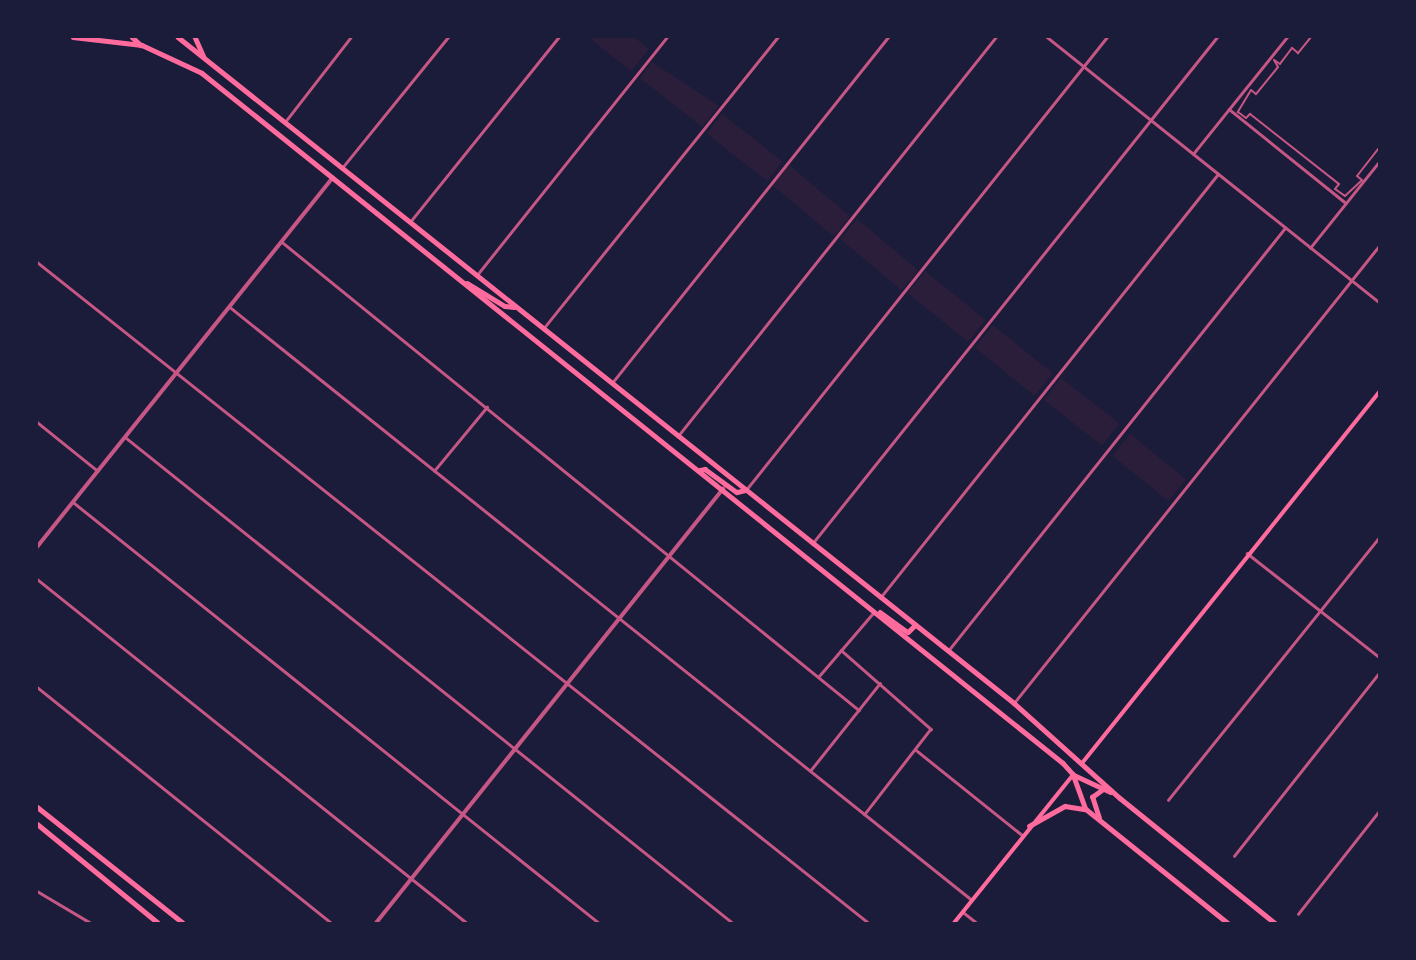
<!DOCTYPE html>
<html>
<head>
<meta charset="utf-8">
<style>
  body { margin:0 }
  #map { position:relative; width:1416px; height:960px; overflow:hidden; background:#1b1b3a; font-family:Overpass,sans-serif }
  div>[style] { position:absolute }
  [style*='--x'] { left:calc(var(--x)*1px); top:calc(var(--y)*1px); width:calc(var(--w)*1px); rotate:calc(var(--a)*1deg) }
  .green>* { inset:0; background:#2a1e3b; transform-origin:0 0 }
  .pedestrian>* { height:2px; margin:-1px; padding:0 1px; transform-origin:1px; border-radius:1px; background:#c65784 }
  .minor>* { height:2.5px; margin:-1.25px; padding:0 1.25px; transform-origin:1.25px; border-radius:1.25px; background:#c65784 }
  .tertiary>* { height:3.5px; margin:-1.75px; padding:0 1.75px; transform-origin:1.75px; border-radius:1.75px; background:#c65784 }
  .secondary>* { height:3.5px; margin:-1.75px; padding:0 1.75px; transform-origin:1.75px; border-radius:1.75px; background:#ff6b9d }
  .primary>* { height:4.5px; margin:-2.25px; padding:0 2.25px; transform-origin:2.25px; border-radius:2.25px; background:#ff6b9d }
  .trunk>* { height:4.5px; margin:-2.25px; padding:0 2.25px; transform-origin:2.25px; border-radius:2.25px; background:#ff6b9d }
  .motorway>* { height:5px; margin:-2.5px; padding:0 2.5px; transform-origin:2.5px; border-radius:2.5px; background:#ff6b9d }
  span { translate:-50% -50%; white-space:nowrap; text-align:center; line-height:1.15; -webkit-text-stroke:5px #1b1b3a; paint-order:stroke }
  .frame { position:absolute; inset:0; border:38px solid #1b1b3a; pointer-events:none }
</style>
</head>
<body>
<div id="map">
  <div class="green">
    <i style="clip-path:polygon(588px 37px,634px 37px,649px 49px,631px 71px)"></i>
    <i style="clip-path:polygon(652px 62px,719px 106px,702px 127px,640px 78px)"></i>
    <i style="left:722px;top:114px;width:77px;height:25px;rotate:38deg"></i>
    <i style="left:789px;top:165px;width:80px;height:26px;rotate:40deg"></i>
    <i style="left:857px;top:219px;width:80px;height:26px;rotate:40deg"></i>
    <i style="left:925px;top:271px;width:78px;height:28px;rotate:39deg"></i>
    <i style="left:993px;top:325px;width:77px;height:29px;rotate:39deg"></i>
    <i style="left:1061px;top:378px;width:74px;height:28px;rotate:38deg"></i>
    <i style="left:1130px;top:434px;width:72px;height:28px;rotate:39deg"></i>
  </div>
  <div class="pedestrian">
    <i style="--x:1311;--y:37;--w:21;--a:129"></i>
    <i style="--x:1298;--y:53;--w:8;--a:-140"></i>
    <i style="--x:1292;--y:48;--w:20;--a:127"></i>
    <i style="--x:1280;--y:64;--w:7;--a:-146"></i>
    <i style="--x:1274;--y:60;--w:8;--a:60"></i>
    <i style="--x:1278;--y:67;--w:35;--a:129"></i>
    <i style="--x:1256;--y:94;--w:6;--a:-141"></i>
    <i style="--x:1251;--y:90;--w:26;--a:121"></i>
    <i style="--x:1238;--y:112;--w:10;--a:37"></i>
    <i style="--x:1246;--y:118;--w:6;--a:-45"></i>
    <i style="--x:1250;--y:114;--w:113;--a:38.2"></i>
    <i style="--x:1339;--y:184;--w:6;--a:129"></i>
    <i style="--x:1335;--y:189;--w:12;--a:35"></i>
    <i style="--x:1345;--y:196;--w:23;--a:-43"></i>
    <i style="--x:1362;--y:180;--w:6;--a:-141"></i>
    <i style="--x:1357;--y:176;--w:36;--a:-52"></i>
  </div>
  <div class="minor">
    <i style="--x:1047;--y:37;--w:425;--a:38.6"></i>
    <i style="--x:1229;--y:109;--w:150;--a:38.8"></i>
    <i style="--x:285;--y:122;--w:108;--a:-52.2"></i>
    <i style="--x:1193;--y:154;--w:150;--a:-51.2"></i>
    <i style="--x:342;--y:168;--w:169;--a:-51"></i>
    <i style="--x:410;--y:222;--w:238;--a:-51.2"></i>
    <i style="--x:282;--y:242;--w:743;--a:39.05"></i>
    <i style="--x:1310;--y:248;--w:110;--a:-51.3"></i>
    <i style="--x:37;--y:262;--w:1063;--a:38.47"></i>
    <i style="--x:477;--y:275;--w:305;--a:-51.4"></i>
    <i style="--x:231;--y:308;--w:948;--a:38.62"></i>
    <i style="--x:543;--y:329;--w:375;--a:-51.2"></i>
    <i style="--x:612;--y:383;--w:443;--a:-51.4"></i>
    <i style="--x:37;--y:422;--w:78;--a:38.8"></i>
    <i style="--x:678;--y:436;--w:510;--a:-51.45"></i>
    <i style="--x:125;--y:437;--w:778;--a:38.64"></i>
    <i style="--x:434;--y:471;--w:83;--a:-50.4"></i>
    <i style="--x:746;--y:490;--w:579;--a:-51.45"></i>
    <i style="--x:73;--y:502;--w:674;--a:38.67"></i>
    <i style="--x:812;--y:544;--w:649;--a:-51.38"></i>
    <i style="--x:1247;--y:553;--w:168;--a:38.2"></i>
    <i style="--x:37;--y:579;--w:551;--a:38.66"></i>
    <i style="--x:880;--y:598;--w:542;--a:-51.44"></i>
    <i style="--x:841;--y:650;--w:120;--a:41.3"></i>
    <i style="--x:931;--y:729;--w:108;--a:127.8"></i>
    <i style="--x:948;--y:651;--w:541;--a:-51.46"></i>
    <i style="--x:819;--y:676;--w:84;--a:-49.3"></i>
    <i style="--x:37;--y:687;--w:378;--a:38.7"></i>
    <i style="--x:1014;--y:703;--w:585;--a:-51.39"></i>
    <i style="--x:916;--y:750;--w:136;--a:38.7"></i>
    <i style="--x:810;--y:771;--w:112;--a:-51.5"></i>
    <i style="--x:1168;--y:800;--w:336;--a:-51.2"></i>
    <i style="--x:1234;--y:856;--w:233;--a:-51.6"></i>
    <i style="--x:37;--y:891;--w:63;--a:30.7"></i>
    <i style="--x:963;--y:912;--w:18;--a:38"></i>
    <i style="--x:1298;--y:914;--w:131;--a:-51.8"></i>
  </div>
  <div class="tertiary">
    <i style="--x:37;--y:547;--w:473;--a:-51.3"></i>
    <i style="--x:376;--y:923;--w:556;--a:-51.36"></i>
  </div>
  <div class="secondary">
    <i style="--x:1083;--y:762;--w:474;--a:-51.3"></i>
    <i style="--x:954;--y:923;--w:190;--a:-51.2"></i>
  </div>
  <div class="primary">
    <i style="--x:73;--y:37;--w:69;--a:6.6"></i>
    <i style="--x:142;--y:45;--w:66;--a:25"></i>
    <i style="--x:202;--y:73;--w:1103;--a:38.71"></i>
    <i style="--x:1063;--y:763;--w:15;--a:48"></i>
    <i style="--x:1073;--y:774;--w:37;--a:70"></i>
    <i style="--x:1086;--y:809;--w:182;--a:38.8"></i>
    <i style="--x:132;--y:37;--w:12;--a:42"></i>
    <i style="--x:178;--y:37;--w:1069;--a:38.54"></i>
    <i style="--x:1014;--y:703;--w:142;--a:41.9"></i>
    <i style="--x:1120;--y:798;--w:199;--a:38.9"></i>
    <i style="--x:467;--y:283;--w:44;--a:31.2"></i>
    <i style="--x:505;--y:306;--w:9;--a:6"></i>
    <i style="--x:700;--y:470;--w:5;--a:-11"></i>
    <i style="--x:705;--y:469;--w:39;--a:36"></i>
    <i style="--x:737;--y:492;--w:9;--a:-13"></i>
    <i style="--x:880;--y:612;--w:34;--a:36"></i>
    <i style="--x:908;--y:632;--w:10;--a:-45"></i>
    <i style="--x:1074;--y:775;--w:40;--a:25"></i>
    <i style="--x:1099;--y:818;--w:22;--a:-108"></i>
    <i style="--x:1092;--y:797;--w:14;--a:-36"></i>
    <i style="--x:1029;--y:826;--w:41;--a:-29.1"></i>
    <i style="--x:1065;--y:806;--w:20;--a:9"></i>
  </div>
  <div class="trunk">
    <i style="--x:195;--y:37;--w:22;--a:66"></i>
  </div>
  <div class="motorway">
    <i style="--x:37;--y:807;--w:186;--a:38.5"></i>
    <i style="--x:37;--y:824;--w:156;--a:39.3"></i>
  </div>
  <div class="frame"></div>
</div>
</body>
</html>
